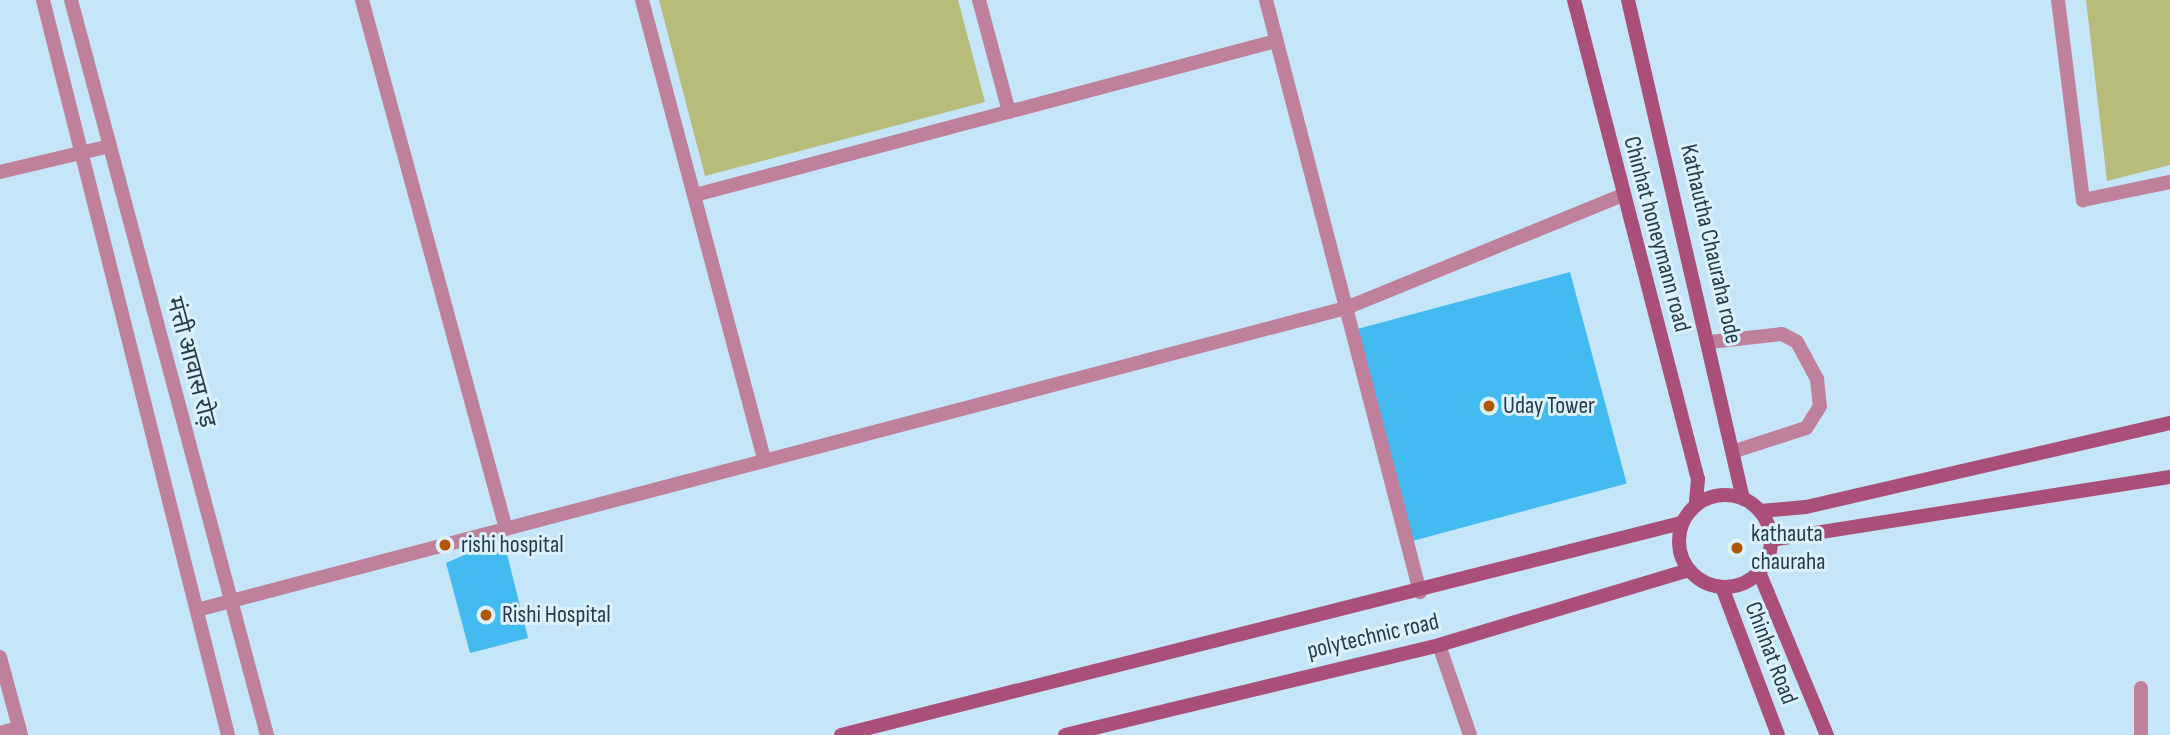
<!DOCTYPE html>
<html>
<head>
<meta charset="utf-8">
<style>
  body { margin:0 }
  #map { position:relative; width:2170px; height:735px; overflow:hidden; background:#c5e6f9; font-family:"Sofia Sans Condensed","Noto Sans Devanagari",sans-serif }
  div>[style] { position:absolute }
  [style*='--x'] { left:calc(var(--x)*1px); top:calc(var(--y)*1px); width:calc(var(--w)*1px); rotate:calc(var(--a)*1deg) }
  .green>* { inset:0; background:#b7bc7b }
  .building>* { inset:0; background:#43bbf1; transform-origin:0 0 }
  .lane>* { height:14px; margin:-7px; padding:0 7px; transform-origin:7px; border-radius:7px; background:#bf809c }
  .street>* { height:14px; margin:-7px; padding:0 7px; transform-origin:7px; border-radius:7px; background:#bf809c }
  .secondary>* { height:14px; margin:-7px; padding:0 7px; transform-origin:7px; border-radius:7px; background:#a94f7a }
  .secondary>.ring { margin:-7px; padding:0; box-sizing:content-box; background:none; border:14px solid #a94f7a; border-radius:50% }
  .dots>* { width:19px; height:19px; translate:-50% -50%; box-sizing:border-box; border:4px solid #dbf2fe; border-radius:50% }
  span { translate:-50% -50%; white-space:nowrap; text-align:center; line-height:1.15; -webkit-text-stroke:6px #dbf2fe; paint-order:stroke }
  .street-label { font-size:24px; color:#263d49 }
  .poi-label { font-size:24px; color:#263d49 }
  .left { translate:0 -50%; text-align:left }
</style>
</head>
<body>
<div id="map">
  <div class="green">
    <i style="clip-path:polygon(659px 0,958px 0,985px 102px,705px 176px)"></i>
    <i style="clip-path:polygon(2086px 0,2170px 0,2170px 165px,2107px 181px)"></i>
  </div>
  <div class="building">
    <i style="left:1570px;top:272px;width:219px;height:226px;rotate:75deg"></i>
    <i style="clip-path:polygon(489px 544px,491px 553px,506px 550px,528px 638px,470px 653px,446px 563px)"></i>
  </div>
  <div class="lane">
    <i style="--x:1710;--y:342;--w:72;--a:-6.3"></i>
    <i style="--x:1782;--y:334;--w:17;--a:28"></i>
    <i style="--x:1797;--y:342;--w:42;--a:61.6"></i>
    <i style="--x:1817;--y:379;--w:27;--a:84"></i>
    <i style="--x:1820;--y:406;--w:26;--a:122"></i>
    <i style="--x:1806;--y:428;--w:75;--a:162.1"></i>
    <i style="--x:2141;--y:735;--w:47;--a:-90"></i>
  </div>
  <div class="street">
    <i style="--x:43;--y:0;--w:758;--a:75.87"></i>
    <i style="--x:71;--y:0;--w:761;--a:75.07"></i>
    <i style="--x:362;--y:0;--w:548;--a:74.77"></i>
    <i style="--x:642;--y:0;--w:477;--a:75.1"></i>
    <i style="--x:979;--y:0;--w:116;--a:75"></i>
    <i style="--x:1266;--y:0;--w:612;--a:75.42"></i>
    <i style="--x:2058;--y:0;--w:202;--a:82.9"></i>
    <i style="--x:2083;--y:200;--w:89;--a:-11.7"></i>
    <i style="--x:0;--y:172;--w:113;--a:-13.3"></i>
    <i style="--x:695;--y:195;--w:601;--a:-14.85"></i>
    <i style="--x:197;--y:610;--w:1188;--a:-14.73"></i>
    <i style="--x:1346;--y:308;--w:299;--a:-22.2"></i>
    <i style="--x:1439;--y:645;--w:95;--a:71"></i>
    <i style="--x:0;--y:657;--w:81;--a:74.9"></i>
    <i style="--x:0;--y:733;--w:20;--a:-15"></i>
  </div>
  <div class="secondary">
    <i style="--x:1574;--y:0;--w:495;--a:75.5"></i>
    <i style="--x:1698;--y:479;--w:25;--a:95"></i>
    <i style="--x:1628;--y:0;--w:512;--a:77.02"></i>
    <i class="ring" style="left:1679px;top:495px;width:78px;height:78px"></i>
    <i style="--x:1760;--y:511;--w:46;--a:-5"></i>
    <i style="--x:1806;--y:507;--w:374;--a:-13"></i>
    <i style="--x:1771;--y:540;--w:404;--a:-9"></i>
    <i style="--x:1759;--y:572;--w:177;--a:67.4"></i>
    <i style="--x:1722;--y:587;--w:158;--a:69.3"></i>
    <i style="--x:841;--y:735;--w:866;--a:-14.16"></i>
    <i style="--x:1065;--y:735;--w:385;--a:-13.5"></i>
    <i style="--x:1439;--y:645;--w:261;--a:-16.7"></i>
  </div>
  <div class="dots">
    <i style="left:1489px;top:406px;background:#b25500"></i>
    <i style="left:445px;top:545px;background:#b25500"></i>
    <i style="left:1737px;top:548px;background:#b25500"></i>
    <i style="left:486px;top:615px;background:#b25500"></i>
  </div>
  <div class="street-label">
    <span style="left:1657px;top:234px;rotate:75deg">Chinhat honeymann road</span>
    <span style="left:1711px;top:244px;rotate:77deg">Kathautha Chauraha rode</span>
    <span style="left:191px;top:362px;rotate:75deg">मंत्ती आवास रोड़</span>
    <span style="left:1373px;top:636px;rotate:-13deg">polytechnic road</span>
    <span style="left:1771px;top:653px;rotate:69deg">Chinhat Road</span>
  </div>
  <div class="poi-label">
    <span class="left" style="left:1503px;top:406px">Uday Tower</span>
    <span class="left" style="left:1751px;top:548px">kathauta<br>chauraha</span>
    <span class="left" style="left:461px;top:545px">rishi hospital</span>
    <span class="left" style="left:502px;top:615px">Rishi Hospital</span>
  </div>
</div>
</body>
</html>
